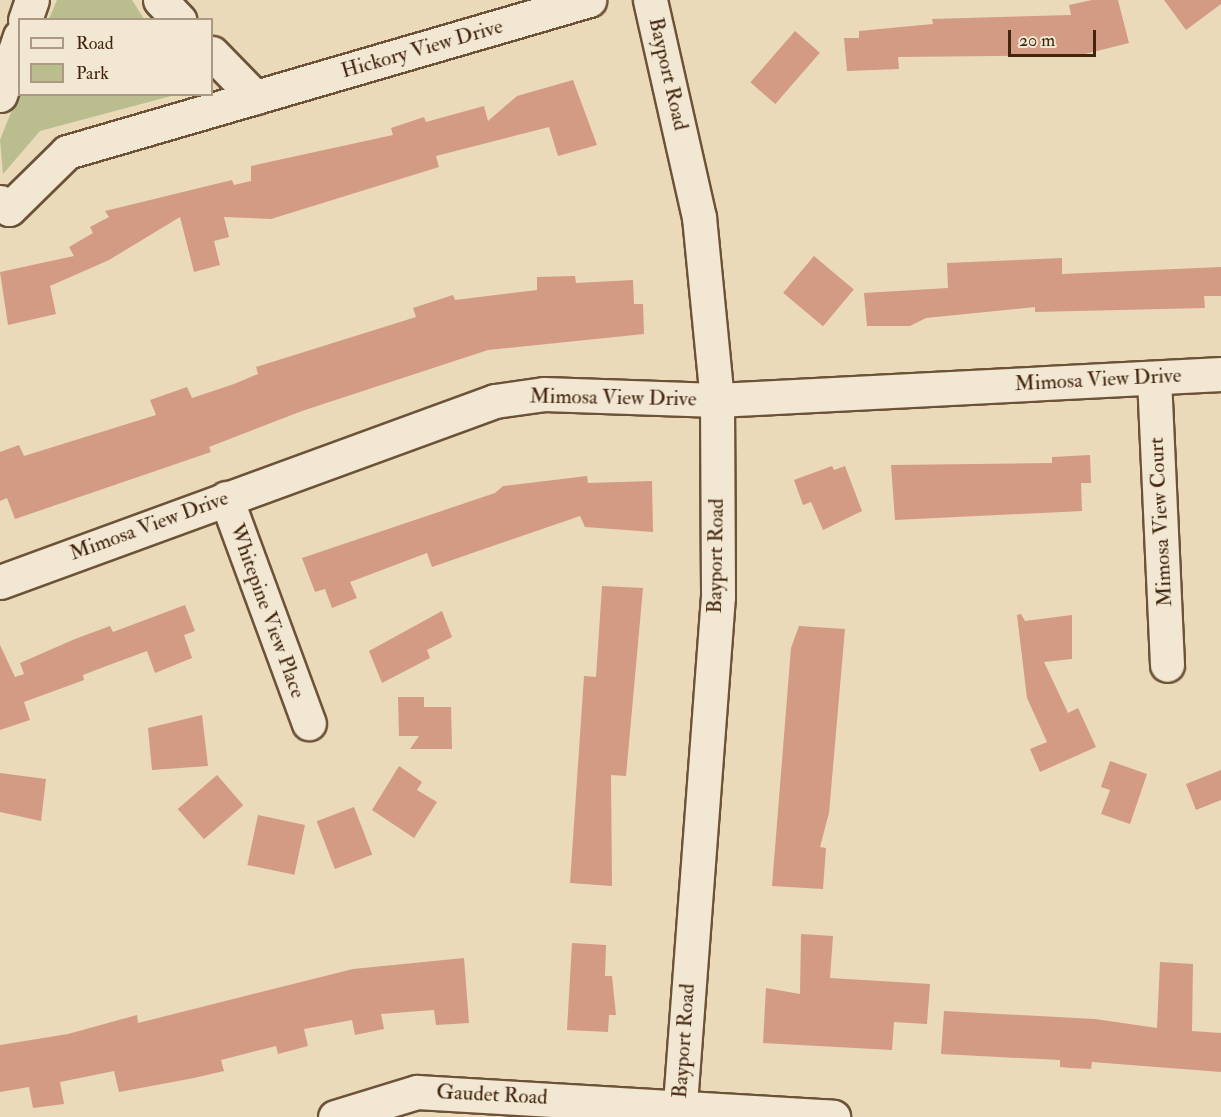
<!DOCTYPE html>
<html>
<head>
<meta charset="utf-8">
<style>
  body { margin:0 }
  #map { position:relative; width:1221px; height:1117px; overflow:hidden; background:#eadaba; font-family:"IM FELL Double Pica",serif }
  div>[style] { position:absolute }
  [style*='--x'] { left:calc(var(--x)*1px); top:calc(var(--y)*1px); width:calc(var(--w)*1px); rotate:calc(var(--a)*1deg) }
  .green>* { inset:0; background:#babe8e }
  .building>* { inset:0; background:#d39a84; transform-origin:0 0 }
  .roads { filter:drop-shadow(2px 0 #6d5238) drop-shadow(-2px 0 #6d5238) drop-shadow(0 2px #6d5238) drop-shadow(0 -2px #6d5238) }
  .street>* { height:33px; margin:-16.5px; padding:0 16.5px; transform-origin:16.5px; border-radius:16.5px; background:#f1e7d2 }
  span { translate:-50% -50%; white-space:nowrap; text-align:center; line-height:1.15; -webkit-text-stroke:4.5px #f1e7d2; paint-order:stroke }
  .street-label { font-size:21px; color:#43240d }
  .legend { position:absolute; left:18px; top:18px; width:195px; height:78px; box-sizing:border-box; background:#f1e7d2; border:2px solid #ab9983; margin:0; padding:8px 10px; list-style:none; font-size:18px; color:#43240d }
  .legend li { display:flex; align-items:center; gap:12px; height:30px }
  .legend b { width:30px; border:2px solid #ab9983 }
  .scale { position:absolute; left:1008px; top:30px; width:88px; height:27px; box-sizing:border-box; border:3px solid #43240d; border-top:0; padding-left:8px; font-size:18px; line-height:21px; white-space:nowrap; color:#43240d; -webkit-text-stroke:4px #f1e7d2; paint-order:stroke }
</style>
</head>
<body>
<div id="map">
  <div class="green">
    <i style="clip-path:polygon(57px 0,132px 0,144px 19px,49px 19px)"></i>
    <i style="clip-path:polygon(19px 92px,20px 94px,175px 95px,40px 131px,3px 174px,0 140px)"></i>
  </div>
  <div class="building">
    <i style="clip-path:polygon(1092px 0,1118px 0,1129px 43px,1081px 55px,898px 57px,899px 69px,847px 71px,844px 38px,859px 38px,859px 31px,933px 24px,932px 19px,1071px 15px,1069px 5px)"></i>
    <i style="clip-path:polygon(1164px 0,1221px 0,1221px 4px,1186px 30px)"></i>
    <i style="left:795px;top:31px;width:33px;height:68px;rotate:41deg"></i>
    <i style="clip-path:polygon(573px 80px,597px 145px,558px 156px,549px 127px,436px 156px,439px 167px,271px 219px,224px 217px,229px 237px,214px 241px,220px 265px,194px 272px,180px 217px,109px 260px,50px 286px,56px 314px,8px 325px,0 272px,74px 256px,69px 247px,93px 233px,90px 227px,109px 217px,105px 211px,232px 180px,234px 185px,251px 181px,251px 166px,393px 135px,391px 128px,424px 117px,426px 122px,484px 106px,488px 121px,517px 96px)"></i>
    <i style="left:814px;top:256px;width:52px;height:48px;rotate:40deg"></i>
    <i style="clip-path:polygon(1062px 258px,1062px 274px,1221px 267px,1221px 296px,1204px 296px,1205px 308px,1035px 312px,1035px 307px,926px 318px,910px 326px,867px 326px,864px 293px,948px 288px,947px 263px)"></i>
    <i style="clip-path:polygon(575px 276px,576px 283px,633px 280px,634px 304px,643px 304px,644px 334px,488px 350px,302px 411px,209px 447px,211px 452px,15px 519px,7px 498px,0 501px,0 452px,19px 445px,24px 456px,156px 415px,150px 400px,187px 387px,192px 398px,234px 384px,258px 374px,256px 367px,416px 317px,413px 308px,453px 295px,455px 300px,537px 290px,537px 277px)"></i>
    <i style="clip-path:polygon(1090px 455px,1091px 483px,1081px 483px,1082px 511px,895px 520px,891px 465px,1052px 463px,1052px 457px)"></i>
    <i style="clip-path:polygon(832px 466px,834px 470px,845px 466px,862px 511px,823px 530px,811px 502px,803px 505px,794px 480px)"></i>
    <i style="clip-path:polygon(587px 476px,588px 483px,652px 481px,653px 532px,585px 527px,580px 516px,432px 567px,427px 553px,350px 582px,357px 598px,332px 608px,325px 589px,315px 592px,302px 558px,495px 493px,503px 486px)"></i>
    <i style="clip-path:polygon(602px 586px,643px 588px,626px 776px,611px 775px,612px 886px,570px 883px,584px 676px,596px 677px)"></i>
    <i style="clip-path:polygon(185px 605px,195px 631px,184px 635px,192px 658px,155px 673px,147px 651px,109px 665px,83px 675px,84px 680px,24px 702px,30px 720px,0 730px,0 645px,15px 677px,24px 674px,20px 663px,75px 639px,110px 626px,113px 632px)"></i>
    <i style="clip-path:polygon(442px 611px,452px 637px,427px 650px,430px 658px,382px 683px,369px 651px)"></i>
    <i style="clip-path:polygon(1021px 614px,1025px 621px,1072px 615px,1072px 659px,1044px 662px,1068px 713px,1078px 708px,1096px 747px,1040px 772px,1030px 749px,1047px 742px,1027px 698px,1017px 615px)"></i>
    <i style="clip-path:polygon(799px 626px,845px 629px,829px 813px,820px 847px,826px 848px,823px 889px,772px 886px,791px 648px)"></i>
    <i style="clip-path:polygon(398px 697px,424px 697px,424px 707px,451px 707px,452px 749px,410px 749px,419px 736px,399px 736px)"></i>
    <i style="clip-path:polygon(202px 715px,208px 766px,152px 770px,148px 728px)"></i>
    <i style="clip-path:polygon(1110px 761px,1147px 774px,1130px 824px,1101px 814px,1110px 790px,1101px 787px)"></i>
    <i style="clip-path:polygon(399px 766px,422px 782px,417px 790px,437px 802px,414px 838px,372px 810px)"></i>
    <i style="clip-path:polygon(1221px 770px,1221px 800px,1196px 810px,1186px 784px)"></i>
    <i style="clip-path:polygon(0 773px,46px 779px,41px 821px,0 812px)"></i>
    <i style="left:217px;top:775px;width:40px;height:52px;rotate:49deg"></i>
    <i style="left:354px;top:807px;width:51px;height:40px;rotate:69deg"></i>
    <i style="left:258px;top:815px;width:48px;height:51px;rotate:12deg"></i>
    <i style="clip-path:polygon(801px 934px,833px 936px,830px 978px,930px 984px,927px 1024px,894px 1022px,892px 1050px,763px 1043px,766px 988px,800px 994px)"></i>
    <i style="clip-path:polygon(572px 943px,606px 945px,605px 976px,612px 976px,616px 1015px,609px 1015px,608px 1032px,567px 1030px)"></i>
    <i style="clip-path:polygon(464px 958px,469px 1023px,436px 1025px,434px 1010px,381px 1014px,384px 1029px,355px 1035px,352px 1020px,304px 1029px,308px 1046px,278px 1054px,276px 1046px,221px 1060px,224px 1071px,194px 1078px,119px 1092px,114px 1071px,60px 1082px,64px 1104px,33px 1108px,29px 1087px,0 1092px,0 1045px,68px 1034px,137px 1015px,138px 1023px,353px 969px)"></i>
    <i style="clip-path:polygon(1160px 962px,1193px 964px,1192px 1031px,1221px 1033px,1221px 1072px,1092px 1062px,1091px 1069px,1071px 1068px,1060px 1067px,1060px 1060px,941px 1054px,944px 1011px,1095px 1019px,1157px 1028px)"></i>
  </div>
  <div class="roads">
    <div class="street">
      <i style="--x:160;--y:0;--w:28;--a:46"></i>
      <i style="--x:650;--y:0;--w:222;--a:77.3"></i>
      <i style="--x:699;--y:217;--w:184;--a:84.4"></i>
      <i style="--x:717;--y:400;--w:196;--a:89.7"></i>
      <i style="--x:718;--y:596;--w:522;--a:94.28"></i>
      <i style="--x:25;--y:20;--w:21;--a:-71"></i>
      <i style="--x:212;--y:53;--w:62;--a:45.7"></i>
      <i style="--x:0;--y:95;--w:62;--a:-71.3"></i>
      <i style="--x:0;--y:202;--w:11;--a:38"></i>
      <i style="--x:9;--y:209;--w:81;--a:-44.5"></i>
      <i style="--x:67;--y:152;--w:544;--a:-16.23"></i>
      <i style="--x:1154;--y:378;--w:287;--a:87.4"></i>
      <i style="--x:226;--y:498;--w:240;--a:69.8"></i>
      <i style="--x:0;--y:582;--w:527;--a:-20.09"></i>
      <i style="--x:495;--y:401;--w:49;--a:-8.1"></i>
      <i style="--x:544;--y:394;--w:173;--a:2"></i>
      <i style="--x:717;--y:400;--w:505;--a:-2.95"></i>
      <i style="--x:335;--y:1117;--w:86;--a:-17"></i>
      <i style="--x:417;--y:1092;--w:417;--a:3.4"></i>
    </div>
  </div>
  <div class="street-label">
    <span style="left:422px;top:49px;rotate:-16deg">Hickory View Drive</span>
    <span style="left:668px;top:74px;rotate:77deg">Bayport Road</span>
    <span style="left:1098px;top:380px;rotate:-3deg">Mimosa View Drive</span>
    <span style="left:613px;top:398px;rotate:1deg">Mimosa View Drive</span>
    <span style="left:1161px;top:522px;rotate:-93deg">Mimosa View Court</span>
    <span style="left:149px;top:526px;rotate:-20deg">Mimosa View Drive</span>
    <span style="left:716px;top:556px;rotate:-89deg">Bayport Road</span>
    <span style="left:267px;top:611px;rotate:70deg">Whitepine View Place</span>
    <span style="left:684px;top:1041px;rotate:-86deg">Bayport Road</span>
    <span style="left:492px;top:1095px;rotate:3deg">Gaudet Road</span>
  </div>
  <ul class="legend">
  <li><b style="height:8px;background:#f1e7d2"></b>Road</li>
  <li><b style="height:16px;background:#babe8e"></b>Park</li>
  </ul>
  <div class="scale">20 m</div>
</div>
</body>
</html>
